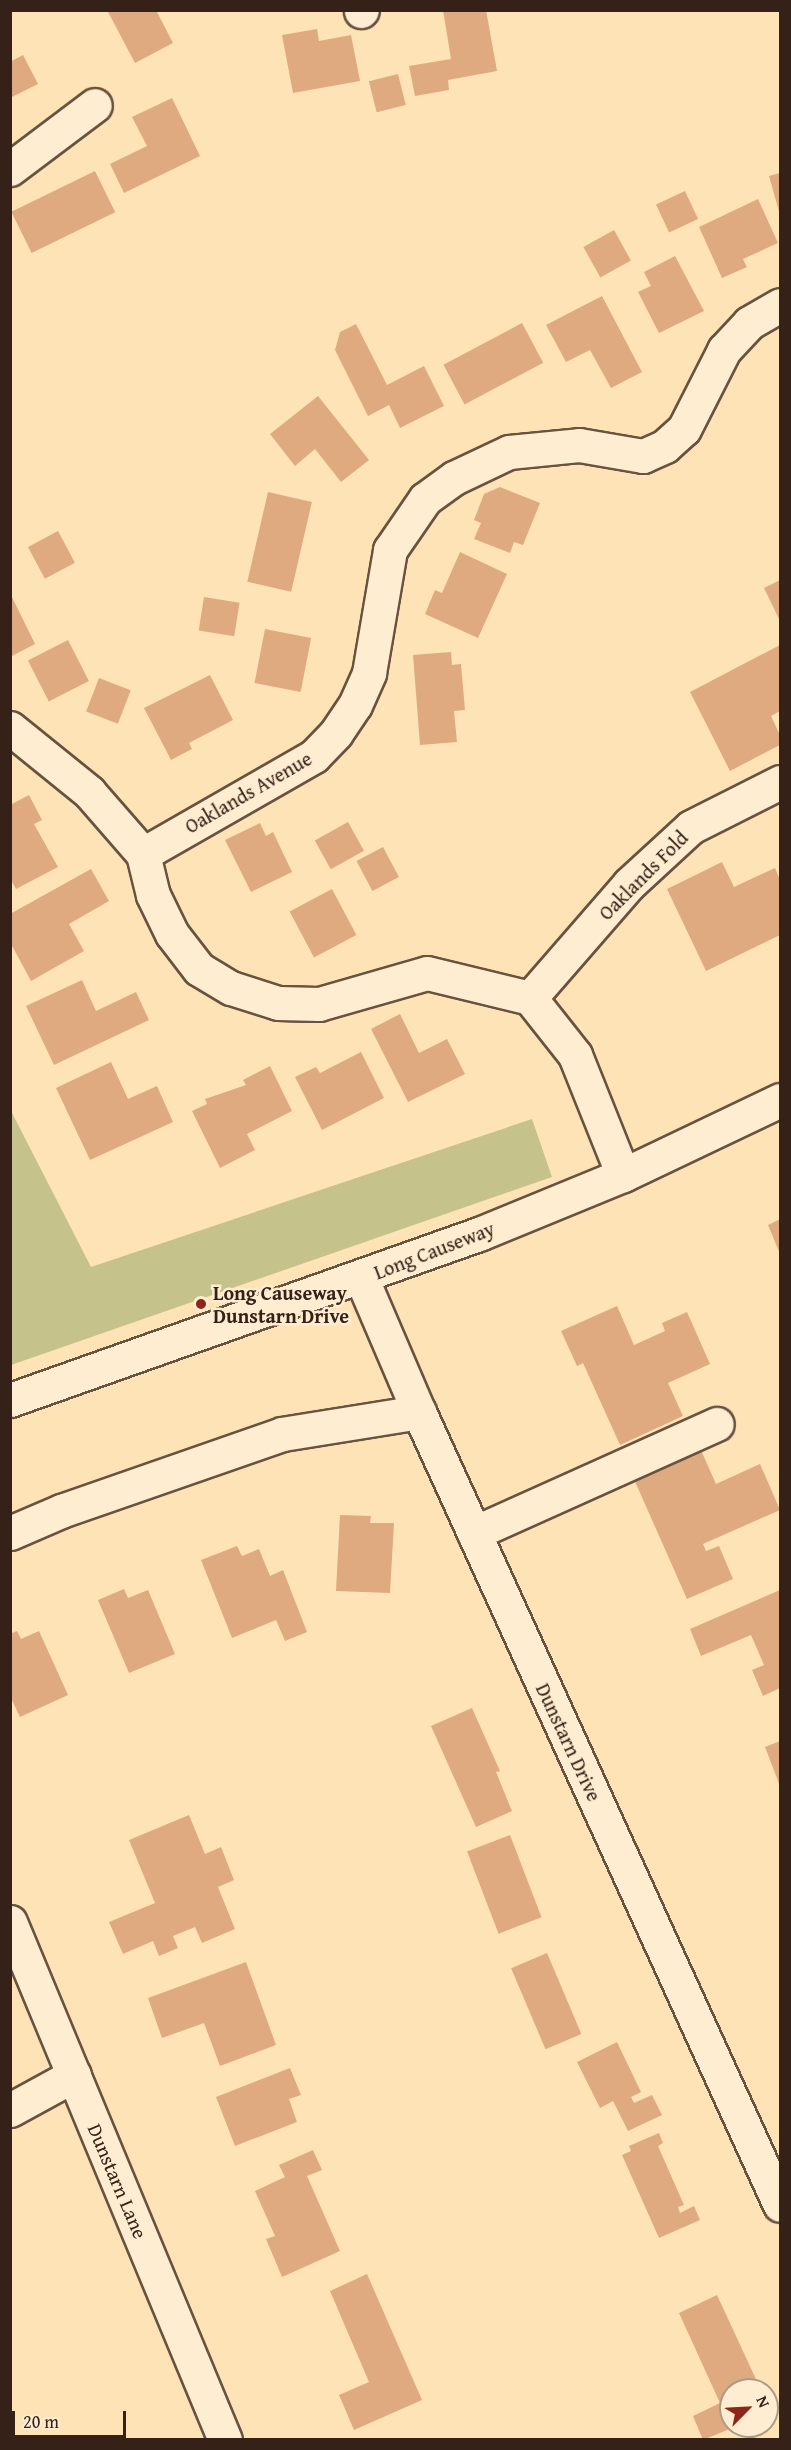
<!DOCTYPE html>
<html>
<head>
<meta charset="utf-8">
<style>
  body { margin:0 }
  #map { position:relative; width:791px; height:2450px; overflow:hidden; background:#fee3b6; font-family:"Gentium Book Plus",serif }
  div>[style] { position:absolute }
  [style*='--x'] { left:calc(var(--x)*1px); top:calc(var(--y)*1px); width:calc(var(--w)*1px); rotate:calc(var(--a)*1deg) }
  .green>* { inset:0; background:#c5c28b }
  .building>* { inset:0; background:#e0aa80; transform-origin:0 0 }
  .roads { filter:drop-shadow(2px 0 #685240) drop-shadow(-2px 0 #685240) drop-shadow(0 2px #685240) drop-shadow(0 -2px #685240) }
  .minor>* { height:33px; margin:-16.5px; padding:0 16.5px; transform-origin:16.5px; border-radius:16.5px; background:#feedd0 }
  .dots>* { width:16px; height:16px; translate:-50% -50%; box-sizing:border-box; border:3px solid #feedd0; border-radius:50% }
  span { translate:-50% -50%; white-space:nowrap; text-align:center; line-height:1.15; -webkit-text-stroke:5px #feedd0; paint-order:stroke }
  .street-label { font-size:20px; color:#362119 }
  .poi-label { font-size:20px; color:#362119; font-weight:700 }
  .left { translate:0 -50%; text-align:left }
  .frame { position:absolute; inset:0; border:12px solid #362119; pointer-events:none }
  .north { position:absolute; left:719px; top:2378px; width:60px; height:60px; box-sizing:border-box; background:#feedd0; border:2px solid #ae9b87; border-radius:50%; rotate:66deg; font-size:16px; font-weight:700; line-height:24px; text-align:center; color:#362119 }
  .north::after { content:''; display:block; margin:auto; width:21px; height:27px; background:#8f2418; clip-path:polygon(50% 0,100% 100%,50% 72%,0 100%) }
  .scale { position:absolute; left:12px; top:2411px; width:114px; height:27px; box-sizing:border-box; border:3px solid #362119; border-top:0; padding-left:8px; font-size:18px; line-height:21px; white-space:nowrap; color:#362119; -webkit-text-stroke:4px #feedd0; paint-order:stroke }
</style>
</head>
<body>
<div id="map">
  <div class="green">
    <i style="clip-path:polygon(10px 1109px,91px 1267px,532px 1119px,552px 1177px,11px 1365px)"></i>
  </div>
  <div class="building">
    <i style="clip-path:polygon(107px 10px,156px 10px,173px 43px,135px 63px)"></i>
    <i style="clip-path:polygon(443px 10px,486px 10px,497px 71px,448px 80px,449px 90px,415px 96px,409px 66px,451px 59px)"></i>
    <i style="clip-path:polygon(317px 29px,319px 41px,351px 35px,360px 81px,293px 93px,282px 35px)"></i>
    <i style="clip-path:polygon(23px 55px,38px 84px,10px 98px,10px 62px)"></i>
    <i style="left:398px;top:74px;width:32px;height:30px;rotate:76deg"></i>
    <i style="clip-path:polygon(172px 98px,200px 156px,124px 193px,110px 164px,147px 146px,132px 117px)"></i>
    <i style="left:95px;top:171px;width:46px;height:93px;rotate:64deg"></i>
    <i style="clip-path:polygon(780px 173px,780px 215px,769px 176px)"></i>
    <i style="left:685px;top:191px;width:31px;height:32px;rotate:65deg"></i>
    <i style="clip-path:polygon(758px 199px,778px 243px,743px 259px,747px 267px,722px 278px,699px 227px)"></i>
    <i style="left:614px;top:230px;width:35px;height:35px;rotate:61deg"></i>
    <i style="clip-path:polygon(675px 256px,704px 311px,659px 333px,638px 292px,651px 286px,644px 272px)"></i>
    <i style="clip-path:polygon(602px 296px,642px 372px,611px 388px,590px 350px,566px 362px,546px 325px)"></i>
    <i style="left:522px;top:323px;width:45px;height:89px;rotate:62deg"></i>
    <i style="clip-path:polygon(356px 324px,387px 385px,424px 366px,444px 406px,400px 428px,389px 405px,368px 416px,335px 350px,340px 332px)"></i>
    <i style="clip-path:polygon(318px 396px,369px 460px,341px 482px,315px 449px,295px 466px,270px 434px)"></i>
    <i style="clip-path:polygon(500px 487px,540px 503px,523px 545px,514px 542px,510px 553px,474px 539px,481px 523px,474px 520px,484px 494px)"></i>
    <i style="left:268px;top:492px;width:45px;height:92px;rotate:13deg"></i>
    <i style="left:58px;top:531px;width:36px;height:34px;rotate:62deg"></i>
    <i style="clip-path:polygon(460px 552px,507px 574px,478px 638px,425px 614px,435px 590px,442px 593px)"></i>
    <i style="clip-path:polygon(780px 580px,780px 621px,764px 588px)"></i>
    <i style="clip-path:polygon(10px 593px,35px 644px,10px 657px)"></i>
    <i style="left:204px;top:597px;width:36px;height:34px;rotate:9deg"></i>
    <i style="left:265px;top:629px;width:47px;height:55px;rotate:11deg"></i>
    <i style="left:68px;top:640px;width:46px;height:45px;rotate:63deg"></i>
    <i style="clip-path:polygon(780px 645px,780px 711px,771px 716px,780px 735px,780px 745px,730px 771px,690px 692px)"></i>
    <i style="clip-path:polygon(451px 652px,452px 665px,461px 664px,465px 710px,454px 711px,457px 742px,420px 745px,413px 655px)"></i>
    <i style="clip-path:polygon(210px 675px,233px 720px,189px 743px,192px 749px,171px 760px,144px 708px)"></i>
    <i style="left:99px;top:678px;width:34px;height:36px;rotate:21deg"></i>
    <i style="clip-path:polygon(29px 795px,42px 820px,34px 824px,58px 867px,16px 889px,10px 878px,10px 805px)"></i>
    <i style="left:348px;top:822px;width:33px;height:38px;rotate:61deg"></i>
    <i style="clip-path:polygon(260px 823px,266px 836px,273px 832px,292px 872px,251px 892px,225px 840px)"></i>
    <i style="left:383px;top:847px;width:34px;height:30px;rotate:62deg"></i>
    <i style="clip-path:polygon(722px 862px,734px 887px,775px 868px,780px 880px,780px 935px,706px 971px,667px 889px)"></i>
    <i style="clip-path:polygon(91px 869px,109px 901px,69px 924px,84px 951px,31px 981px,10px 942px,10px 914px)"></i>
    <i style="left:332px;top:889px;width:52px;height:48px;rotate:62deg"></i>
    <i style="clip-path:polygon(82px 980px,96px 1011px,136px 992px,149px 1020px,54px 1065px,26px 1006px)"></i>
    <i style="clip-path:polygon(400px 1014px,419px 1053px,447px 1039px,465px 1074px,408px 1102px,371px 1029px)"></i>
    <i style="clip-path:polygon(361px 1052px,384px 1098px,322px 1130px,295px 1077px,316px 1067px,320px 1073px)"></i>
    <i style="clip-path:polygon(111px 1062px,128px 1099px,157px 1086px,173px 1122px,90px 1160px,56px 1088px)"></i>
    <i style="clip-path:polygon(270px 1066px,292px 1111px,247px 1134px,255px 1150px,220px 1168px,192px 1111px,207px 1104px,205px 1099px,246px 1085px,243px 1080px)"></i>
    <i style="clip-path:polygon(780px 1219px,780px 1254px,768px 1225px)"></i>
    <i style="clip-path:polygon(617px 1306px,634px 1345px,665px 1331px,662px 1323px,687px 1312px,710px 1364px,668px 1383px,683px 1416px,620px 1445px,583px 1363px,577px 1366px,561px 1331px)"></i>
    <i style="clip-path:polygon(700px 1448px,716px 1484px,760px 1464px,780px 1510px,703px 1544px,706px 1551px,719px 1546px,733px 1579px,687px 1599px,633px 1477px)"></i>
    <i style="clip-path:polygon(340px 1515px,371px 1516px,370px 1523px,394px 1523px,390px 1593px,336px 1591px)"></i>
    <i style="clip-path:polygon(237px 1546px,242px 1556px,259px 1549px,270px 1576px,283px 1570px,307px 1632px,285px 1641px,276px 1620px,232px 1638px,201px 1560px)"></i>
    <i style="clip-path:polygon(124px 1589px,128px 1598px,148px 1590px,175px 1654px,129px 1673px,98px 1600px)"></i>
    <i style="clip-path:polygon(780px 1590px,780px 1688px,763px 1696px,752px 1670px,764px 1665px,751px 1635px,701px 1656px,690px 1629px)"></i>
    <i style="clip-path:polygon(17px 1631px,21px 1639px,39px 1631px,68px 1695px,20px 1717px,10px 1696px,10px 1634px)"></i>
    <i style="clip-path:polygon(472px 1708px,500px 1771px,496px 1772px,512px 1811px,476px 1827px,431px 1726px)"></i>
    <i style="clip-path:polygon(780px 1741px,780px 1786px,765px 1747px)"></i>
    <i style="clip-path:polygon(189px 1815px,205px 1854px,221px 1847px,234px 1880px,218px 1887px,235px 1929px,202px 1943px,195px 1927px,173px 1936px,178px 1948px,159px 1956px,153px 1941px,123px 1954px,109px 1922px,155px 1903px,129px 1840px)"></i>
    <i style="left:510px;top:1835px;width:88px;height:46px;rotate:69deg"></i>
    <i style="left:547px;top:1953px;width:88px;height:39px;rotate:67deg"></i>
    <i style="clip-path:polygon(246px 1962px,276px 2045px,220px 2066px,204px 2023px,162px 2038px,148px 1998px)"></i>
    <i style="clip-path:polygon(617px 2042px,641px 2092px,631px 2097px,634px 2103px,652px 2095px,662px 2115px,628px 2131px,613px 2101px,600px 2108px,577px 2062px)"></i>
    <i style="clip-path:polygon(290px 2068px,301px 2095px,289px 2099px,297px 2122px,235px 2146px,216px 2097px)"></i>
    <i style="clip-path:polygon(659px 2133px,663px 2143px,658px 2146px,684px 2205px,678px 2207px,680px 2213px,694px 2206px,700px 2220px,659px 2238px,622px 2155px,631px 2151px,629px 2146px)"></i>
    <i style="clip-path:polygon(313px 2150px,322px 2170px,307px 2176px,340px 2251px,282px 2277px,266px 2239px,275px 2236px,255px 2191px,285px 2177px,279px 2165px)"></i>
    <i style="clip-path:polygon(367px 2274px,422px 2400px,354px 2430px,339px 2395px,369px 2382px,330px 2291px)"></i>
    <i style="clip-path:polygon(717px 2295px,761px 2390px,731px 2390px,731px 2426px,737px 2426px,703px 2440px,693px 2416px,720px 2403px,679px 2313px)"></i>
  </div>
  <div class="roads">
    <div class="minor">
      <i style="--x:361;--y:11;--w:1;--a:-45"></i>
      <i style="--x:10;--y:169;--w:106;--a:-37"></i>
      <i style="--x:10;--y:728;--w:102;--a:39"></i>
      <i style="--x:89;--y:792;--w:82;--a:48.9"></i>
      <i style="--x:143;--y:854;--w:42;--a:76.3"></i>
      <i style="--x:153;--y:895;--w:43;--a:64"></i>
      <i style="--x:172;--y:934;--w:44;--a:52.4"></i>
      <i style="--x:199;--y:969;--w:37;--a:31"></i>
      <i style="--x:231;--y:988;--w:49;--a:17.7"></i>
      <i style="--x:278;--y:1003;--w:41;--a:1.4"></i>
      <i style="--x:319;--y:1004;--w:112;--a:-16"></i>
      <i style="--x:427;--y:973;--w:106;--a:13.6"></i>
      <i style="--x:530;--y:998;--w:73;--a:51.7"></i>
      <i style="--x:575;--y:1055;--w:129;--a:68.2"></i>
      <i style="--x:143;--y:854;--w:197;--a:-29.8"></i>
      <i style="--x:314;--y:756;--w:32;--a:-46"></i>
      <i style="--x:336;--y:733;--w:34;--a:-56"></i>
      <i style="--x:355;--y:705;--w:35;--a:-66"></i>
      <i style="--x:369;--y:673;--w:125;--a:-80.3"></i>
      <i style="--x:390;--y:550;--w:62;--a:-55.5"></i>
      <i style="--x:425;--y:499;--w:36;--a:-36"></i>
      <i style="--x:454;--y:478;--w:61;--a:-25.3"></i>
      <i style="--x:509;--y:452;--w:70;--a:-5.7"></i>
      <i style="--x:579;--y:445;--w:65;--a:9.8"></i>
      <i style="--x:643;--y:456;--w:24;--a:-24"></i>
      <i style="--x:665;--y:446;--w:25;--a:-42"></i>
      <i style="--x:684;--y:429;--w:89;--a:-63.1"></i>
      <i style="--x:724;--y:350;--w:37;--a:-47"></i>
      <i style="--x:749;--y:323;--w:36;--a:-30"></i>
      <i style="--x:530;--y:998;--w:151;--a:-49"></i>
      <i style="--x:629;--y:884;--w:84;--a:-42.6"></i>
      <i style="--x:691;--y:827;--w:100;--a:-26.8"></i>
      <i style="--x:361;--y:1277;--w:147;--a:66.8"></i>
      <i style="--x:419;--y:1412;--w:871;--a:65.52"></i>
      <i style="--x:10;--y:1400;--w:498;--a:-19.5"></i>
      <i style="--x:479;--y:1234;--w:156;--a:-22.3"></i>
      <i style="--x:623;--y:1175;--w:174;--a:-25.5"></i>
      <i style="--x:10;--y:1533;--w:56;--a:-23.3"></i>
      <i style="--x:61;--y:1511;--w:234;--a:-19.2"></i>
      <i style="--x:282;--y:1434;--w:139;--a:-9.1"></i>
      <i style="--x:474;--y:1533;--w:266;--a:-24.2"></i>
      <i style="--x:10;--y:1922;--w:561;--a:67.46"></i>
      <i style="--x:10;--y:2110;--w:73;--a:-28.7"></i>
    </div>
  </div>
  <div class="dots">
    <i style="left:201px;top:1304px;background:#8f2418"></i>
  </div>
  <div class="street-label">
    <span style="left:248px;top:792px;rotate:-30deg">Oaklands Avenue</span>
    <span style="left:643px;top:875px;rotate:-45deg">Oaklands Fold</span>
    <span style="left:434px;top:1250px;rotate:-21deg">Long Causeway</span>
    <span style="left:569px;top:1742px;rotate:65deg">Dunstarn Drive</span>
    <span style="left:118px;top:2181px;rotate:67deg">Dunstarn Lane</span>
  </div>
  <div class="poi-label">
    <span class="left" style="left:213px;top:1304px">Long Causeway<br>Dunstarn Drive</span>
  </div>
  <div class="frame"></div>
  <div class="north">N</div>
  <div class="scale">20 m</div>
</div>
</body>
</html>
